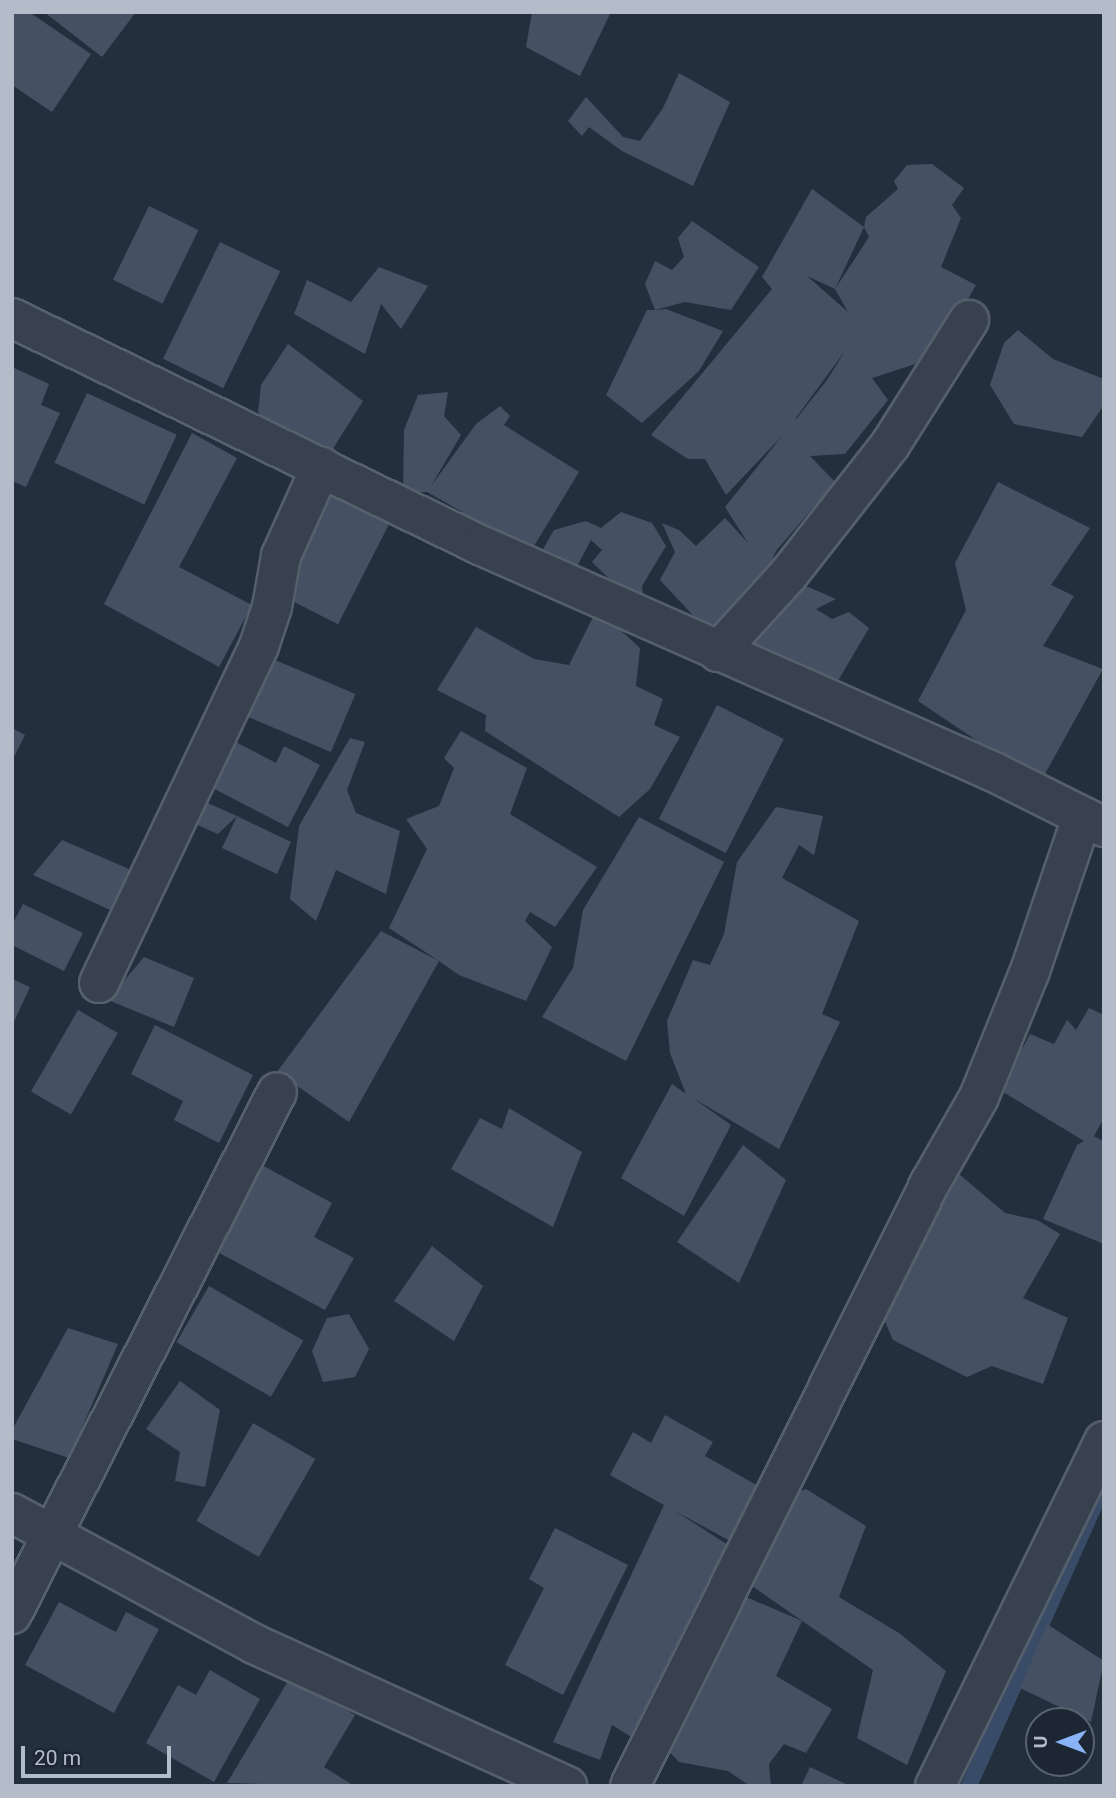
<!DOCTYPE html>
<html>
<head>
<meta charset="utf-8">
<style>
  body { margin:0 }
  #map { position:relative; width:1116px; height:1798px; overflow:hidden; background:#242f3e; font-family:Roboto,sans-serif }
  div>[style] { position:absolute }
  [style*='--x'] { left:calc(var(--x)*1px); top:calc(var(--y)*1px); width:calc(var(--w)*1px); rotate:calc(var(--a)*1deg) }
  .stream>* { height:16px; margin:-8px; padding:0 8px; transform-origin:8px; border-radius:8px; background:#394c67 }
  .building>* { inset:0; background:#455162; transform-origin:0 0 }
  .roads { filter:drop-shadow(2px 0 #565f6c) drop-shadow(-2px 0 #565f6c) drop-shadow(0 2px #565f6c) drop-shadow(0 -2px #565f6c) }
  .street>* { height:38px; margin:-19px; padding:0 19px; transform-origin:19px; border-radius:19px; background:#38414e }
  span { translate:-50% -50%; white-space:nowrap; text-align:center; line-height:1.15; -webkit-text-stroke:5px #1d2633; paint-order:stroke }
  .frame { position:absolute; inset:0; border:14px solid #b4bcc9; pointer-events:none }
  .north { position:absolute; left:1025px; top:1707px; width:70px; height:70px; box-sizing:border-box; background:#1d2633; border:2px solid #59626f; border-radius:50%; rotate:270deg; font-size:19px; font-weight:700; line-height:28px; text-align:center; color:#b4bcc9 }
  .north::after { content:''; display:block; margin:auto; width:24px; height:32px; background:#8ab4f8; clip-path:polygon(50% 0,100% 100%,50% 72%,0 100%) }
  .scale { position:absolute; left:21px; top:1746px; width:150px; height:32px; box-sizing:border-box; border:4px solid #b4bcc9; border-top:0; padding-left:9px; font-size:21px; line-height:24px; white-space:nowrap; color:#b4bcc9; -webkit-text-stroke:5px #1d2633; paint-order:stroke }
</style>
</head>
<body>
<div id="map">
  <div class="stream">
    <i style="--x:969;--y:1786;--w:331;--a:-65.9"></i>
  </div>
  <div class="building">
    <i style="clip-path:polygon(12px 12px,29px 12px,91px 54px,52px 112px,12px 85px)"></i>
    <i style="clip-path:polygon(44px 12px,136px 12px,102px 57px)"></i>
    <i style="clip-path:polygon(532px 12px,611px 12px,580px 76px,526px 47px)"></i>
    <i style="clip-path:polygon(679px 73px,730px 102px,693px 186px,622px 151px,589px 127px,582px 136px,568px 121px,586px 97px,623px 137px,640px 141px,663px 108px)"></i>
    <i style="clip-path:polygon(evenodd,932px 164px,964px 188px,952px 205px,961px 218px,941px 267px,976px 285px,934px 358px,872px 378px,888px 400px,845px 454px,810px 456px,835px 482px,776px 551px,761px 587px,751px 583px,714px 638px,660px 580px,675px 552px,662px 523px,679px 530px,696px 546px,725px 518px,748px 543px,725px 507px,782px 436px,726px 495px,705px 459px,688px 459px,651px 435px,772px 289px,762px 277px,812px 189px,864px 227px,835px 289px,807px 276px,848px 312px,835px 289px,869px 237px,864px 227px,866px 217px,898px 189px,894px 181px,907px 165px,932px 164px,845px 351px,827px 380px,796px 419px,795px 419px,845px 351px)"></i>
    <i style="left:149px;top:206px;width:55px;height:82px;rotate:26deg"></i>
    <i style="clip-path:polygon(692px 221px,759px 267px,731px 310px,685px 302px,655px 310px,666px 309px,723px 331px,699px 371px,642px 423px,606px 395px,647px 310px,655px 310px,645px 284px,655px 261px,672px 270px,684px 257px,678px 238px)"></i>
    <i style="left:220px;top:242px;width:67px;height:130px;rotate:26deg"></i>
    <i style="clip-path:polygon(379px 267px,428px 286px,401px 329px,381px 304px,365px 354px,294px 314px,307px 280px,351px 302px)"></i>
    <i style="clip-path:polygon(1018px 330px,1053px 359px,1104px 379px,1104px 405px,1082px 437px,1014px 424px,990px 385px,1004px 343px)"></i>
    <i style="clip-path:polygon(288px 344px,363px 401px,329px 455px,258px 413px,261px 385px)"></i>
    <i style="clip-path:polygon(12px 367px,49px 384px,41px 405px,60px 413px,26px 487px,12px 481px)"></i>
    <i style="clip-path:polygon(448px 392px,444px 416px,461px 435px,431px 486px,476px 424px,500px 406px,510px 416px,504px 425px,579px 472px,531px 551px,427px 492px,403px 493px,404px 430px,418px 395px)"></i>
    <i style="left:87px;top:393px;width:99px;height:77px;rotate:25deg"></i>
    <i style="clip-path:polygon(192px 433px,237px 458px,179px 567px,252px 605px,219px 667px,104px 604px)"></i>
    <i style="clip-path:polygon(998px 482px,1090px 528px,1051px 585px,1074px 596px,1043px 646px,1103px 669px,1040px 783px,918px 701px,966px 610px,955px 563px)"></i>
    <i style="left:335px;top:487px;width:65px;height:121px;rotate:27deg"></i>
    <i style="clip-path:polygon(621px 512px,652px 523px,666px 546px,642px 586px,645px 605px,635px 604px,592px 562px,602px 550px,591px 540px,574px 572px,539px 556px,554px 530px,586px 521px,601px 528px)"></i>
    <i style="clip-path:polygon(799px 583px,836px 599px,816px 609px,832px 619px,849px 612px,869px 628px,832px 691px,732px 649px)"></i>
    <i style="clip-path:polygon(597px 609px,640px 648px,636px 686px,663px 699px,654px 725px,680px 737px,650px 789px,619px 817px,485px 731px,486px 715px,437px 690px,476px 627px,534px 659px,569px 665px)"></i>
    <i style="left:268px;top:657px;width:95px;height:63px;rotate:23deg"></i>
    <i style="left:717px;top:705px;width:75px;height:128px;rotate:27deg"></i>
    <i style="clip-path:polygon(12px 728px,25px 735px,12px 761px)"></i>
    <i style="clip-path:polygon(461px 731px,527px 768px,510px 814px,597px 867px,555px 927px,530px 912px,525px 921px,552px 947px,526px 1001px,459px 975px,439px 961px,349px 1122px,277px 1072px,381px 931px,439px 961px,389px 928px,427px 849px,406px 819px,439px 806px,454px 768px,444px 758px)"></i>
    <i style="clip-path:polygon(228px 738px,276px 763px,284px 746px,320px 765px,288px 827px,205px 784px)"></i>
    <i style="clip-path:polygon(350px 738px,365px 742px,347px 790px,356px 813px,400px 831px,386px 894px,336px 870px,316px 921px,290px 899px,299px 826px)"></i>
    <i style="clip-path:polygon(194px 797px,237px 816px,291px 842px,277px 874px,222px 848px,237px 816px,218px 834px,184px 819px)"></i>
    <i style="clip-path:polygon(776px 807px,823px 816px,814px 855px,799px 845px,782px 878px,859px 921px,822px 1014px,840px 1022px,779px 1149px,693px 1098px,731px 1125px,684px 1216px,621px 1178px,672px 1084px,686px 1094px,670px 1053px,667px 1021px,693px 960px,710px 965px,724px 934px,737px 862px)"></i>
    <i style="clip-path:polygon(639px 817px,724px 862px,626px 1061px,542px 1017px,573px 968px,583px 910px)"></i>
    <i style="clip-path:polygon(62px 840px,136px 872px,117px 913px,33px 875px)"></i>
    <i style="clip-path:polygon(23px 904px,83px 933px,64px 971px,12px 945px,12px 925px)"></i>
    <i style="clip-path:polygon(144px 957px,194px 978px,174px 1027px,108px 1000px)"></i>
    <i style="clip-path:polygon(12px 979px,30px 987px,12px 1026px)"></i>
    <i style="clip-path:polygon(1089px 1008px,1104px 1015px,1104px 1118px,1094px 1136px,1104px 1142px,1104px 1244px,1043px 1219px,1077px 1145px,1084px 1141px,1000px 1090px,1030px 1034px,1054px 1044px,1067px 1020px,1076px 1030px)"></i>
    <i style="left:78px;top:1010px;width:46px;height:94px;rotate:30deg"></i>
    <i style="clip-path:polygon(155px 1025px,253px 1075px,219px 1143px,174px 1120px,183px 1101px,131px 1074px)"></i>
    <i style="clip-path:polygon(509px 1108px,582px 1152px,553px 1227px,451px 1169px,480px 1118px,502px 1129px)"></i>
    <i style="clip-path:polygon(743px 1145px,786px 1180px,739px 1283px,677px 1242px)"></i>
    <i style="clip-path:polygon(258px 1163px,332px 1203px,314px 1237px,354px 1258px,325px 1310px,212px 1249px)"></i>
    <i style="clip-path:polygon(953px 1169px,1005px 1213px,1037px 1220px,1060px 1234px,1023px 1298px,1068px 1318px,1043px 1384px,992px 1366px,967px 1377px,893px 1340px,883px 1317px)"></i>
    <i style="clip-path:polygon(432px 1246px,483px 1286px,454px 1341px,394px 1301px)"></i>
    <i style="left:209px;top:1286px;width:109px;height:65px;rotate:30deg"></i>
    <i style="clip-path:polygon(349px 1314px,369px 1349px,355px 1377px,323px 1382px,312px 1351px,327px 1318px)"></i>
    <i style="clip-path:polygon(68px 1328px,118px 1344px,69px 1458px,12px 1439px,12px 1430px)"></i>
    <i style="clip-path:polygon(180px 1381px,220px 1410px,205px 1487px,175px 1481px,180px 1452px,146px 1429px)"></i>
    <i style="clip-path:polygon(665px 1415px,713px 1442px,705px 1456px,760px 1487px,730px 1541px,675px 1511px,736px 1550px,649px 1748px,612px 1725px,600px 1760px,553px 1742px,664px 1505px,610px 1475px,633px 1432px,651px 1443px)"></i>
    <i style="left:253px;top:1423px;width:72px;height:113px;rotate:30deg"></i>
    <i style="clip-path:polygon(806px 1489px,866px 1526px,839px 1597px,899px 1633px,946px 1671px,907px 1765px,857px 1738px,873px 1670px,742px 1579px,771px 1502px)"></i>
    <i style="clip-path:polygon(555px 1528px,628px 1565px,563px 1695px,505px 1665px,544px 1588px,529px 1579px)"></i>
    <i style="clip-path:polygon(739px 1594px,802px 1621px,776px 1676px,832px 1709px,806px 1753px,784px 1744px,769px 1764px,771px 1786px,750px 1786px,728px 1771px,679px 1762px,660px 1742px)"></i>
    <i style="clip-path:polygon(59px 1602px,116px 1632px,126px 1612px,159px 1629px,114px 1713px,25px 1665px)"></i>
    <i style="clip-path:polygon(1047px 1624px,1104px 1661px,1091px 1722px,1020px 1688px)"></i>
    <i style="clip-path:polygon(210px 1670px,260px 1699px,214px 1782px,146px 1743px,178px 1685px,196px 1695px)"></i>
    <i style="clip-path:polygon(291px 1676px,355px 1715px,324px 1767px,354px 1786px,227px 1783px)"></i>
    <i style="clip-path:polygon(810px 1767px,850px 1786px,801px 1786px)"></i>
  </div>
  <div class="roads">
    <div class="street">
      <i style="--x:12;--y:318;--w:520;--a:25.88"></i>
      <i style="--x:480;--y:545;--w:562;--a:23.83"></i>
      <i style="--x:994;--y:772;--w:123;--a:26.6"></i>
      <i style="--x:718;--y:652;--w:104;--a:-47.7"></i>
      <i style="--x:788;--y:575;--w:165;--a:-51.9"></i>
      <i style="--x:890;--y:445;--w:148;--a:-57.7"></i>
      <i style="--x:99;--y:983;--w:373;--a:-64.6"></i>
      <i style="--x:259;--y:646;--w:41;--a:-71.6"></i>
      <i style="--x:272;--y:607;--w:52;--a:-80"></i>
      <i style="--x:281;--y:556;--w:98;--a:-65.8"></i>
      <i style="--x:12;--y:1513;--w:275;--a:28.4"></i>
      <i style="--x:254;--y:1644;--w:344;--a:24.4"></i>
      <i style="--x:12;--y:1614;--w:585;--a:-63.08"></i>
      <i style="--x:630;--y:1786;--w:674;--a:-63.55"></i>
      <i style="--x:930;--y:1183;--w:99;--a:-60.3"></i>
      <i style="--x:979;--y:1097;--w:136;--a:-68"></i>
      <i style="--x:1030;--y:971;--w:163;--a:-71.3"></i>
      <i style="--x:935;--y:1786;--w:384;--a:-63.9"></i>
    </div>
  </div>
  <div class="frame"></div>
  <div class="north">U</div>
  <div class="scale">20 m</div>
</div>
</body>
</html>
